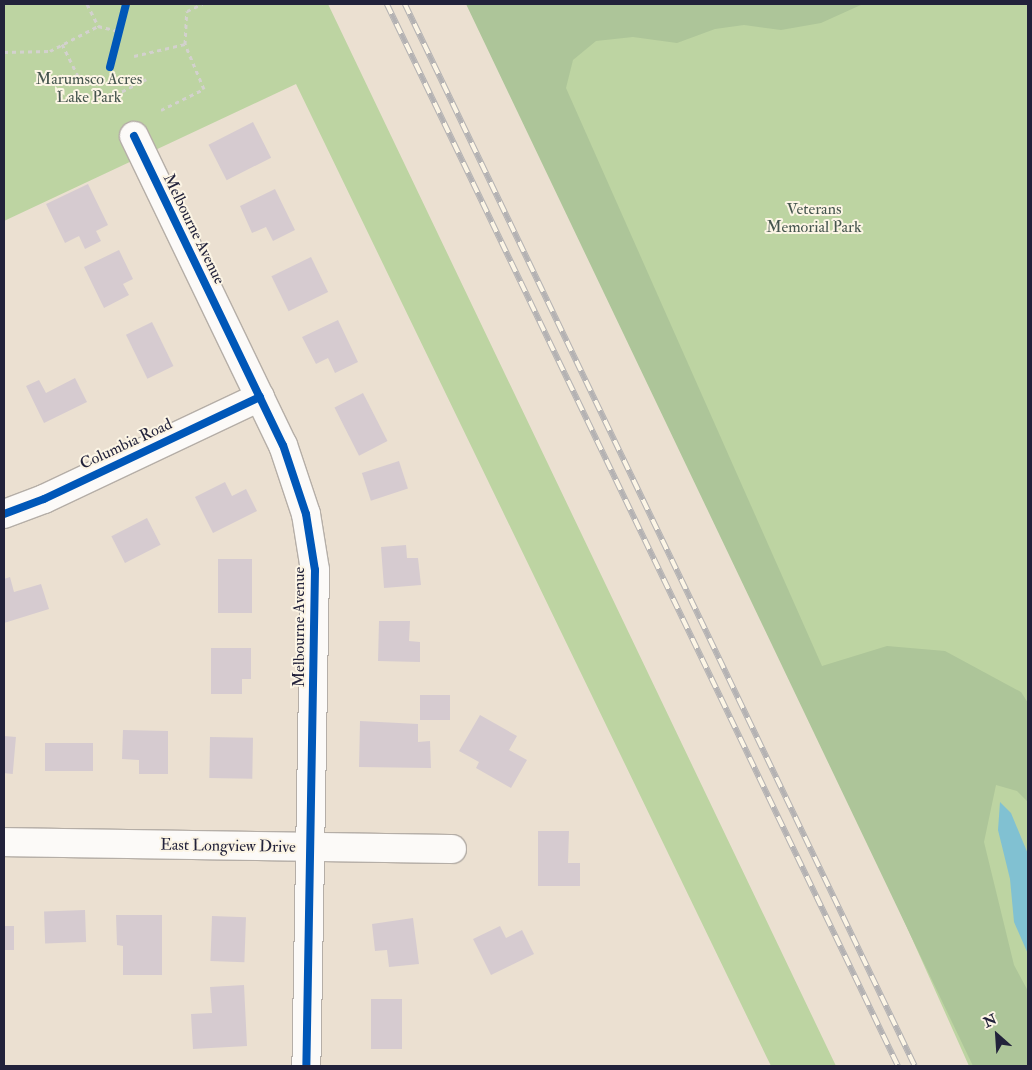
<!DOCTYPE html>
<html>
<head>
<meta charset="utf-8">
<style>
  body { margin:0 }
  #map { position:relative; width:1032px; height:1070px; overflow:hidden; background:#ebe0d1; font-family:"IM FELL Double Pica",serif }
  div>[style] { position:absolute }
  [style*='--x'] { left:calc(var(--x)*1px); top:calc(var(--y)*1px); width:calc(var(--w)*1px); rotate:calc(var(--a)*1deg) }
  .green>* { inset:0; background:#bdd4a2 }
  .forest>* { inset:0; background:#adc599 }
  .water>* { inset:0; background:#81c1d2 }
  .building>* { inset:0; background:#d6cbd0; transform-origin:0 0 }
  .path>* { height:3px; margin-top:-1.5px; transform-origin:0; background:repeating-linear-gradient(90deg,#d3d1ce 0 4px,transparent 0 8px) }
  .roads { filter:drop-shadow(1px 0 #b5aea7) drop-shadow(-1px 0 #b5aea7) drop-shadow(0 1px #b5aea7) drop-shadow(0 -1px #b5aea7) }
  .minor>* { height:28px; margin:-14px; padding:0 14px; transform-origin:14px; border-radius:14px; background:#fcfaf8 }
  .rail>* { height:5.5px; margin-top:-2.75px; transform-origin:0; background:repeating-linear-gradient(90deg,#fcf5e5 0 11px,#b4b2b3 0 22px); box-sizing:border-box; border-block:1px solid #b4b2b3 }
  .cycleway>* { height:8px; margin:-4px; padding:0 4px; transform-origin:4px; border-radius:4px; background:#0057b8 }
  span { translate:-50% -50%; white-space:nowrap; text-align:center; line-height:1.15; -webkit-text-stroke:4px #fcf5e5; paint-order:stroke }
  .park-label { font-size:16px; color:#45554e }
  .street-label { font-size:16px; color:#22223b }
  .frame { position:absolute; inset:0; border:5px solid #22223b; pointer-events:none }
  .north { position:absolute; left:972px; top:1010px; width:50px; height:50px; -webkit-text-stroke:4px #fcf5e5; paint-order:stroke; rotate:334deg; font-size:14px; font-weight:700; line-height:20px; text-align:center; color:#22223b }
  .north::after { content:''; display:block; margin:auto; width:18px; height:22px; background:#22223b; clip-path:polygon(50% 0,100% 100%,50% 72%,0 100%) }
</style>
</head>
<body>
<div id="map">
  <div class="green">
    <i style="clip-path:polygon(4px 4px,328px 4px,836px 1066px,771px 1066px,296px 84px,4px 221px)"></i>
    <i style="clip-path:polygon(473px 4px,1028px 4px,1028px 1066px,969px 1066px,795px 677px)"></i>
  </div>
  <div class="forest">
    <i style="clip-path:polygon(466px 4px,863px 4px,821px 23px,781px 30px,744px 25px,715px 29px,677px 43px,633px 37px,596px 41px,573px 60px,566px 88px,822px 666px,887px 646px,945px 651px,1021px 692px,1028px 703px,1028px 802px,1017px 791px,996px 785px,984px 842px,1014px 965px,1028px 991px,1028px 1066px,973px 1066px)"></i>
  </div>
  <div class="water">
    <i style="clip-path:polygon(1000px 802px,1011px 813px,1028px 854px,1028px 954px,1014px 922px,1010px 879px,998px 830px)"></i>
  </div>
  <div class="building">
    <i style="left:253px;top:122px;width:40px;height:50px;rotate:63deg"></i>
    <i style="clip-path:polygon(88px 184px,108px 225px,96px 231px,101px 241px,85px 249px,79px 236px,65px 243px,46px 204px)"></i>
    <i style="clip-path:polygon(275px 189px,295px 230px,273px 241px,266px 227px,252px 233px,240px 206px)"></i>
    <i style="clip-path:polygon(119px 250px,133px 279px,123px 284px,129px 295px,104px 308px,84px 267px)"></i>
    <i style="left:311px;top:257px;width:39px;height:44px;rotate:64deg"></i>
    <i style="clip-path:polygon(338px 320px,358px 362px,335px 373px,328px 358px,316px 364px,302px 337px)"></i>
    <i style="left:152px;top:322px;width:49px;height:29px;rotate:64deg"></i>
    <i style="clip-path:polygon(75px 378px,87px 402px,44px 423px,26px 386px,39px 380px,46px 393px)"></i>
    <i style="left:363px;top:393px;width:54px;height:32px;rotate:63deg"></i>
    <i style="left:399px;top:461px;width:29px;height:39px;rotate:72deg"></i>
    <i style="clip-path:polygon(225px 482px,232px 496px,246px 489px,257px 511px,213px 533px,195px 497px)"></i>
    <i style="left:147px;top:518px;width:30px;height:40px;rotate:63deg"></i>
    <i style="clip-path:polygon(406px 545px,407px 558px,418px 558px,421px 585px,384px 588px,381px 547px)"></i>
    <i style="left:252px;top:559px;width:54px;height:34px;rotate:90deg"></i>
    <i style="clip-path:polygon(10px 577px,14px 592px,41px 584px,49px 609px,4px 623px,4px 579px)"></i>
    <i style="clip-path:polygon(379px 621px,410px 621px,409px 641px,420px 642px,420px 662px,378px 661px)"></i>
    <i style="clip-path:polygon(211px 648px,251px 648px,251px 679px,242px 679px,242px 694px,211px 694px)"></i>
    <i style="left:420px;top:695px;width:30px;height:25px"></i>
    <i style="clip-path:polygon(480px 715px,517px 736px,509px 750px,527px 760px,511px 788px,476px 768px,479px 762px,459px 751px)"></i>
    <i style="clip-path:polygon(360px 721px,418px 724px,418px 742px,430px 741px,431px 768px,359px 767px)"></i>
    <i style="clip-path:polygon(123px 730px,168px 731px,168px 774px,139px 774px,139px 760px,122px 759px)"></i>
    <i style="left:4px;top:736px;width:12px;height:37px;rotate:5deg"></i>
    <i style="left:210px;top:737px;width:43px;height:41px;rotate:1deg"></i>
    <i style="left:45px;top:743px;width:48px;height:28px"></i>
    <i style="clip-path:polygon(538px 831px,569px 831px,568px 863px,580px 863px,580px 886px,538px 886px)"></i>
    <i style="left:85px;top:910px;width:32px;height:41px;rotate:88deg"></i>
    <i style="clip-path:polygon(116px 915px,162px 915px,162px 975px,123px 975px,123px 946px,117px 945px)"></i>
    <i style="left:212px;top:916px;width:34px;height:45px;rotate:2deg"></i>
    <i style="clip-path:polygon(413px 918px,419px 964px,389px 967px,387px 950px,375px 951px,372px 924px)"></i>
    <i style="left:4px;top:926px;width:10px;height:24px"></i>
    <i style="clip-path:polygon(500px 926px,506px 938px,522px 930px,534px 954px,491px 975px,473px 939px)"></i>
    <i style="clip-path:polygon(244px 985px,247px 1046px,193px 1049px,191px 1014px,212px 1013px,210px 987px)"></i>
    <i style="left:371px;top:999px;width:31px;height:50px"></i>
  </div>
  <div class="path">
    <i style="--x:87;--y:4;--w:25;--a:63"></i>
    <i style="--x:62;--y:44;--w:42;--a:63.4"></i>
    <i style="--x:4;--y:52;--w:46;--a:-1.2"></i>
    <i style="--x:50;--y:51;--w:54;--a:-27.5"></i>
    <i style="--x:98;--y:26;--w:21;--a:14"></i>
    <i style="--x:134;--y:56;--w:52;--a:-13.2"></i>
    <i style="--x:115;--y:95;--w:35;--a:-27"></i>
    <i style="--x:161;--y:110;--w:48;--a:-26"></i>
    <i style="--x:204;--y:89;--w:49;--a:-112.9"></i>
    <i style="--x:185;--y:44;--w:33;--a:-87"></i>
    <i style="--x:187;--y:11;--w:17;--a:-25"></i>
  </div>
  <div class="roads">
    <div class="minor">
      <i style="--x:134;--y:136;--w:343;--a:64.3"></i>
      <i style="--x:283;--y:445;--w:73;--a:71.6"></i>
      <i style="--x:306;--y:514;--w:57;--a:80.9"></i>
      <i style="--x:315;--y:570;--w:496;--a:91"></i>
      <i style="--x:4;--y:514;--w:43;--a:-20.6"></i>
      <i style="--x:44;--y:499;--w:239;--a:-25.3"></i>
      <i style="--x:4;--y:842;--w:448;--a:0.9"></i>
    </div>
  </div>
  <div class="rail">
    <i style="--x:387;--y:4;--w:1179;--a:64.3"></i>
    <i style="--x:405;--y:4;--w:1178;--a:64.35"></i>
  </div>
  <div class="cycleway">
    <i style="--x:110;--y:67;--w:65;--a:-75.7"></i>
    <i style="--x:134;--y:136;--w:343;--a:64.3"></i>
    <i style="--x:283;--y:445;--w:73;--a:71.6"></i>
    <i style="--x:306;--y:514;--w:57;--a:80.9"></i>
    <i style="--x:315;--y:570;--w:496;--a:91"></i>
    <i style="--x:4;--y:514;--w:43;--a:-20.6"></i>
    <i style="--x:44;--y:499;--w:239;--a:-25.3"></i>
  </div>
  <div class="park-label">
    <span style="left:89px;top:88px">Marumsco Acres<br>Lake Park</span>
    <span style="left:814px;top:218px">Veterans<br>Memorial Park</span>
  </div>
  <div class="street-label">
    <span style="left:194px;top:229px;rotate:64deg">Melbourne Avenue</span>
    <span style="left:126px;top:444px;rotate:-25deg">Columbia Road</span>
    <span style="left:299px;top:627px;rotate:-90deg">Melbourne Avenue</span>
    <span style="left:228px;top:846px;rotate:1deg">East Longview Drive</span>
  </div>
  <div class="frame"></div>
  <div class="north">N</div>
</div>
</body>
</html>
